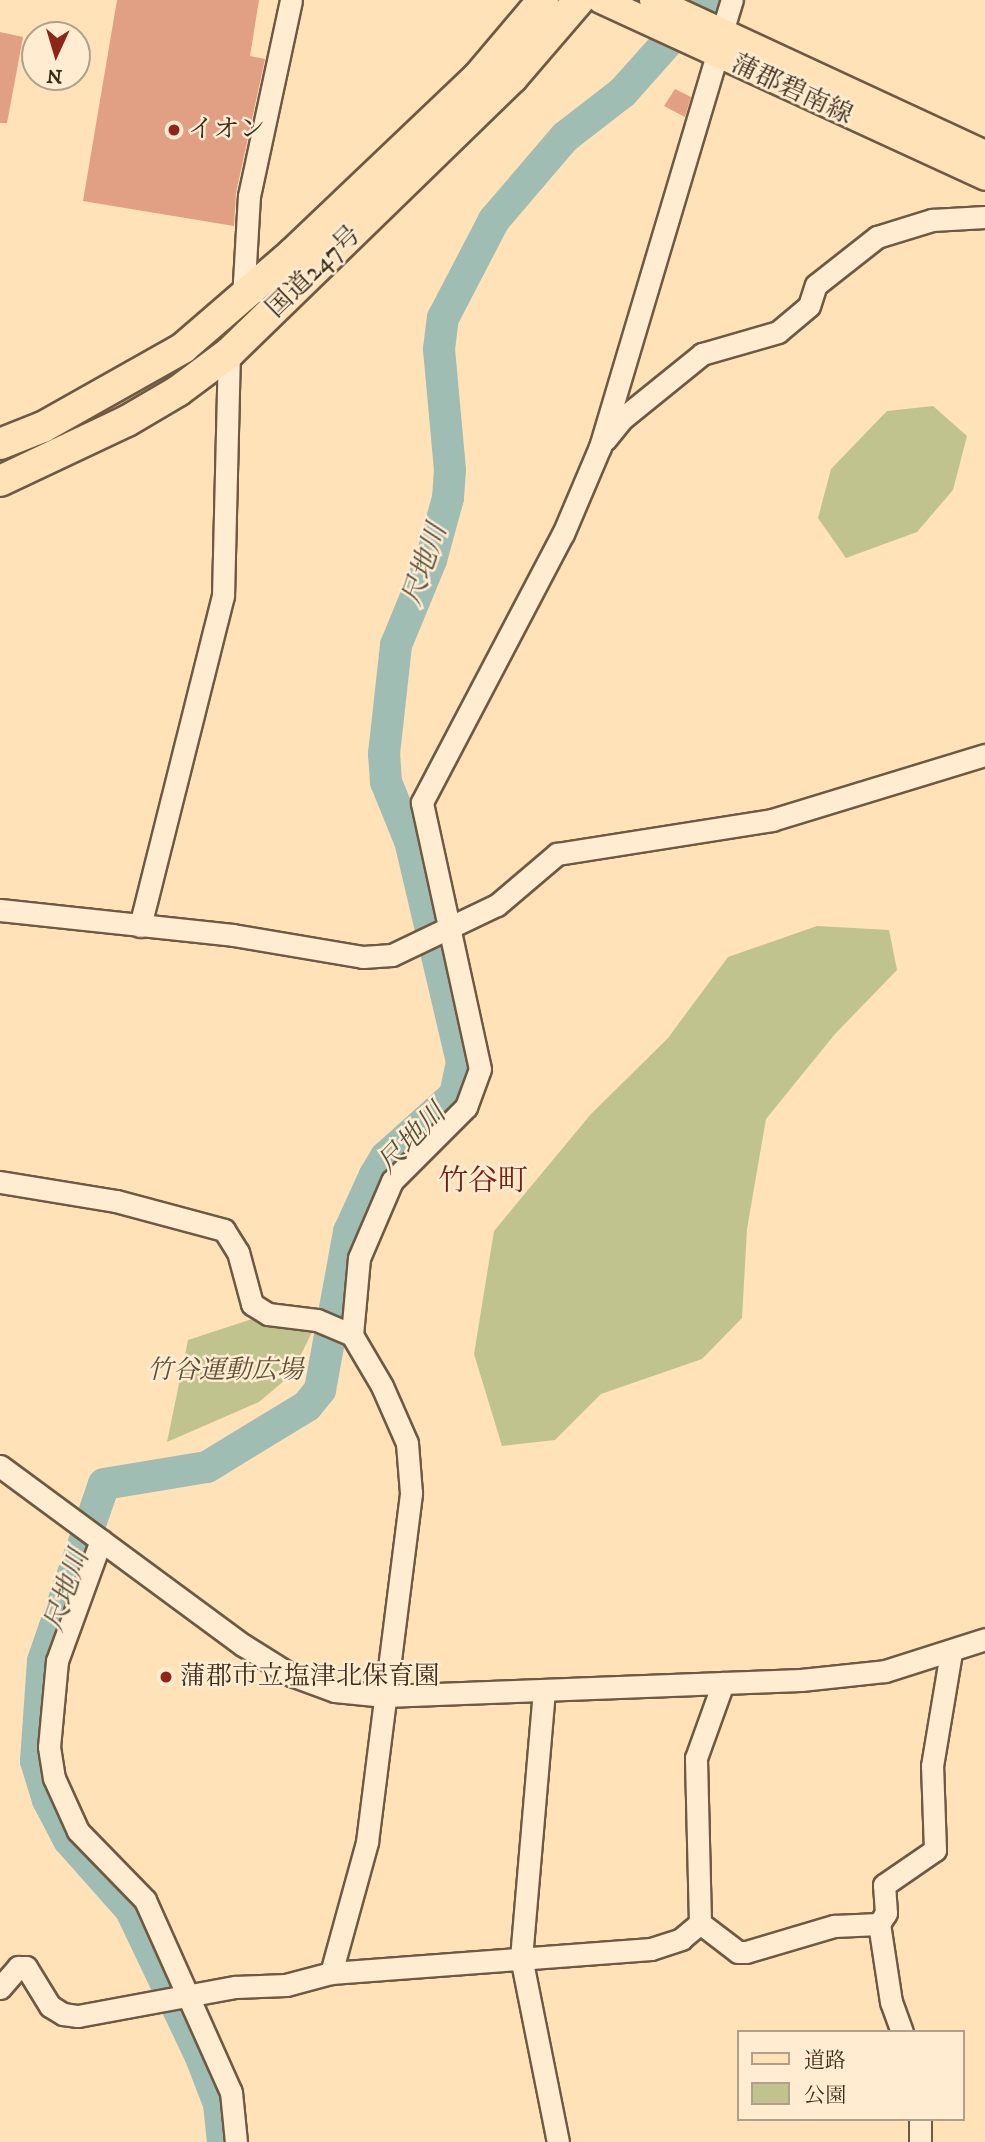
<!DOCTYPE html>
<html>
<head>
<meta charset="utf-8">
<style>
  body { margin:0 }
  #map { position:relative; width:985px; height:2142px; overflow:hidden; background:#ffe2b8; font-family:"IM FELL DW Pica","Noto Serif JP",serif }
  div>[style] { position:absolute }
  [style*='--x'] { left:calc(var(--x)*1px); top:calc(var(--y)*1px); width:calc(var(--w)*1px); rotate:calc(var(--a)*1deg) }
  .green>* { inset:0; background:#c1c38e }
  .river>* { height:32px; margin:-16px; padding:0 16px; transform-origin:16px; border-radius:16px; background:#a0bdb3 }
  .building>* { inset:0; background:#e19f84 }
  .roads { filter:drop-shadow(2px 0 #6e5a43) drop-shadow(-2px 0 #6e5a43) drop-shadow(0 2px #6e5a43) drop-shadow(0 -2px #6e5a43) }
  .minor>* { height:21px; margin:-10.5px; padding:0 10.5px; transform-origin:10.5px; border-radius:10.5px; background:#ffecd1 }
  .major>* { height:26px; margin:-13px; padding:0 13px; transform-origin:13px; border-radius:13px; background:#ffe2b8 }
  .highway>* { height:30px; margin:-15px; padding:0 15px; transform-origin:15px; border-radius:15px; background:#ffe2b8 }
  .dots>* { width:19px; height:19px; translate:-50% -50%; box-sizing:border-box; border:4px solid #ffecd1; border-radius:50% }
  span { translate:-50% -50%; white-space:nowrap; text-align:center; line-height:1.15; -webkit-text-stroke:5px #ffecd1; paint-order:stroke }
  .street-label { font-size:26px; color:#3d2c1c }
  .poi-label { font-size:26px; color:#3d2c1c }
  .left { translate:0 -50%; text-align:left }
  .park-label { font-size:26px; color:#5e5238; font-style:italic }
  .water-label { font-size:28px; color:#565042; font-style:italic }
  .quarter-label { font-size:30px; color:#7a1f14 }
  .legend { position:absolute; left:737px; top:2030px; width:228px; height:91px; box-sizing:border-box; background:#ffecd1; border:2px solid #b19f89; margin:0; padding:9px 12px; list-style:none; font-size:21px; color:#3d2c1c }
  .legend li { display:flex; align-items:center; gap:14px; height:35px }
  .legend b { width:35px; border:2px solid #b19f89 }
  .north { position:absolute; left:21px; top:21px; width:70px; height:70px; box-sizing:border-box; background:#ffecd1; border:2px solid #b19f89; border-radius:50%; rotate:184deg; font-size:19px; font-weight:700; line-height:28px; text-align:center; color:#3d2c1c }
  .north::after { content:''; display:block; margin:auto; width:24px; height:32px; background:#8f2418; clip-path:polygon(50% 0,100% 100%,50% 72%,0 100%) }
</style>
</head>
<body>
<div id="map">
  <div class="green">
    <i style="clip-path:polygon(933px 406px,967px 436px,953px 490px,917px 532px,846px 558px,818px 518px,831px 469px,887px 411px)"></i>
    <i style="clip-path:polygon(817px 926px,889px 930px,897px 970px,835px 1034px,766px 1119px,747px 1229px,742px 1318px,702px 1359px,601px 1394px,555px 1440px,502px 1446px,474px 1354px,494px 1231px,591px 1114px,668px 1038px,728px 957px)"></i>
    <i style="clip-path:polygon(264px 1315px,316px 1324px,291px 1375px,259px 1402px,167px 1442px,188px 1340px)"></i>
  </div>
  <div class="river">
    <i style="--x:223;--y:2142;--w:38;--a:-96"></i>
    <i style="--x:219;--y:2104;--w:50;--a:-111"></i>
    <i style="--x:201;--y:2057;--w:163;--a:-115.5"></i>
    <i style="--x:131;--y:1910;--w:94;--a:-131.5"></i>
    <i style="--x:69;--y:1840;--w:45;--a:-117.7"></i>
    <i style="--x:48;--y:1800;--w:41;--a:-107.1"></i>
    <i style="--x:36;--y:1761;--w:100;--a:-86"></i>
    <i style="--x:43;--y:1661;--w:187;--a:-71"></i>
    <i style="--x:104;--y:1484;--w:104;--a:-9.4"></i>
    <i style="--x:207;--y:1467;--w:117;--a:-31.4"></i>
    <i style="--x:307;--y:1406;--w:21;--a:-51"></i>
    <i style="--x:320;--y:1390;--w:161;--a:-79.6"></i>
    <i style="--x:349;--y:1232;--w:63;--a:-65.5"></i>
    <i style="--x:375;--y:1175;--w:21;--a:-59"></i>
    <i style="--x:386;--y:1157;--w:93;--a:-41.9"></i>
    <i style="--x:455;--y:1095;--w:34;--a:-78"></i>
    <i style="--x:462;--y:1062;--w:227;--a:-103.2"></i>
    <i style="--x:410;--y:841;--w:64;--a:-112.1"></i>
    <i style="--x:386;--y:782;--w:28;--a:-94"></i>
    <i style="--x:384;--y:754;--w:110;--a:-83.7"></i>
    <i style="--x:396;--y:645;--w:92;--a:-67.6"></i>
    <i style="--x:431;--y:560;--w:64;--a:-74.7"></i>
    <i style="--x:448;--y:498;--w:28;--a:-86"></i>
    <i style="--x:450;--y:470;--w:121;--a:-95.2"></i>
    <i style="--x:439;--y:349;--w:31;--a:-83"></i>
    <i style="--x:443;--y:318;--w:110;--a:-62.5"></i>
    <i style="--x:494;--y:220;--w:109;--a:-49.5"></i>
    <i style="--x:565;--y:137;--w:73;--a:-37.8"></i>
    <i style="--x:623;--y:92;--w:123;--a:-48.3"></i>
  </div>
  <div class="building">
    <i style="clip-path:polygon(117px 0,259px 0,250px 56px,265px 59px,236px 193px,234px 226px,83px 201px)"></i>
    <i style="clip-path:polygon(0 32px,23px 37px,7px 123px,0 123px)"></i>
    <i style="clip-path:polygon(675px 89px,691px 97px,685px 117px,664px 106px)"></i>
  </div>
  <div class="roads">
    <div class="minor">
      <i style="--x:722;--y:32;--w:34;--a:-73"></i>
      <i style="--x:249;--y:294;--w:13;--a:-113"></i>
      <i style="--x:244;--y:282;--w:86;--a:-86.7"></i>
      <i style="--x:249;--y:196;--w:200;--a:-77.9"></i>
      <i style="--x:605;--y:440;--w:28;--a:-51"></i>
      <i style="--x:623;--y:418;--w:102;--a:-39"></i>
      <i style="--x:702;--y:354;--w:79;--a:-16.1"></i>
      <i style="--x:778;--y:332;--w:40;--a:-40"></i>
      <i style="--x:809;--y:306;--w:22;--a:-72"></i>
      <i style="--x:816;--y:285;--w:78;--a:-38.2"></i>
      <i style="--x:877;--y:237;--w:58;--a:-17.2"></i>
      <i style="--x:932;--y:220;--w:53;--a:-3.2"></i>
      <i style="--x:0;--y:910;--w:234;--a:6.1"></i>
      <i style="--x:233;--y:935;--w:132;--a:9.6"></i>
      <i style="--x:363;--y:957;--w:29;--a:-4"></i>
      <i style="--x:392;--y:955;--w:116;--a:-25.5"></i>
      <i style="--x:497;--y:905;--w:79;--a:-40.4"></i>
      <i style="--x:557;--y:854;--w:218;--a:-9"></i>
      <i style="--x:772;--y:820;--w:223;--a:-17"></i>
      <i style="--x:140;--y:926;--w:340;--a:-75.9"></i>
      <i style="--x:223;--y:596;--w:243;--a:-88.6"></i>
      <i style="--x:0;--y:1182;--w:118;--a:9.3"></i>
      <i style="--x:116;--y:1201;--w:112;--a:15"></i>
      <i style="--x:224;--y:1230;--w:26;--a:58"></i>
      <i style="--x:238;--y:1252;--w:54;--a:74.9"></i>
      <i style="--x:252;--y:1304;--w:19;--a:32"></i>
      <i style="--x:268;--y:1314;--w:49;--a:7"></i>
      <i style="--x:317;--y:1320;--w:38;--a:23"></i>
      <i style="--x:0;--y:1466;--w:302;--a:36.4"></i>
      <i style="--x:243;--y:1645;--w:57;--a:32"></i>
      <i style="--x:291;--y:1675;--w:47;--a:20"></i>
      <i style="--x:335;--y:1691;--w:50;--a:5.7"></i>
      <i style="--x:385;--y:1696;--w:416;--a:-2.2"></i>
      <i style="--x:801;--y:1680;--w:84;--a:-6.1"></i>
      <i style="--x:885;--y:1671;--w:105;--a:-17.7"></i>
      <i style="--x:101;--y:1540;--w:129;--a:110"></i>
      <i style="--x:57;--y:1661;--w:86;--a:95.3"></i>
      <i style="--x:49;--y:1747;--w:31;--a:81"></i>
      <i style="--x:54;--y:1778;--w:58;--a:65.6"></i>
      <i style="--x:78;--y:1831;--w:96;--a:45.8"></i>
      <i style="--x:145;--y:1900;--w:210;--a:65.9"></i>
      <i style="--x:231;--y:2092;--w:50;--a:84.3"></i>
      <i style="--x:544;--y:1690;--w:268;--a:94.9"></i>
      <i style="--x:521;--y:1957;--w:189;--a:78.7"></i>
      <i style="--x:700;--y:1923;--w:48;--a:37.3"></i>
      <i style="--x:738;--y:1952;--w:8;--a:0"></i>
      <i style="--x:746;--y:1952;--w:92;--a:-16.5"></i>
      <i style="--x:834;--y:1926;--w:45;--a:-2.5"></i>
      <i style="--x:331;--y:1973;--w:136;--a:-74.6"></i>
      <i style="--x:367;--y:1842;--w:352;--a:-82.8"></i>
      <i style="--x:411;--y:1493;--w:50;--a:-94.6"></i>
      <i style="--x:407;--y:1443;--w:62;--a:-113.7"></i>
      <i style="--x:382;--y:1386;--w:59;--a:-120.5"></i>
      <i style="--x:352;--y:1335;--w:77;--a:-84.8"></i>
      <i style="--x:359;--y:1258;--w:84;--a:-66.8"></i>
      <i style="--x:392;--y:1181;--w:105;--a:-45"></i>
      <i style="--x:466;--y:1107;--w:40;--a:-69.8"></i>
      <i style="--x:480;--y:1069;--w:273;--a:-102.3"></i>
      <i style="--x:422;--y:802;--w:303;--a:-62.3"></i>
      <i style="--x:563;--y:534;--w:95;--a:-67"></i>
      <i style="--x:600;--y:447;--w:409;--a:-73.4"></i>
      <i style="--x:0;--y:1988;--w:28;--a:-49"></i>
      <i style="--x:18;--y:1967;--w:8;--a:0"></i>
      <i style="--x:26;--y:1967;--w:46;--a:58.4"></i>
      <i style="--x:50;--y:2006;--w:15;--a:32"></i>
      <i style="--x:63;--y:2014;--w:15;--a:8"></i>
      <i style="--x:78;--y:2016;--w:160;--a:-10.5"></i>
      <i style="--x:235;--y:1987;--w:51;--a:-2.2"></i>
      <i style="--x:286;--y:1985;--w:47;--a:-14.9"></i>
      <i style="--x:331;--y:1973;--w:321;--a:-4.3"></i>
      <i style="--x:651;--y:1949;--w:32;--a:-18"></i>
      <i style="--x:681;--y:1939;--w:25;--a:-40"></i>
      <i style="--x:700;--y:1923;--w:165;--a:-91.4"></i>
      <i style="--x:696;--y:1758;--w:80;--a:-70.2"></i>
      <i style="--x:902;--y:2032;--w:32;--a:-110"></i>
      <i style="--x:891;--y:2002;--w:79;--a:-98.7"></i>
      <i style="--x:879;--y:1924;--w:13;--a:-58"></i>
      <i style="--x:886;--y:1913;--w:28;--a:-94"></i>
      <i style="--x:884;--y:1885;--w:62;--a:-34.5"></i>
      <i style="--x:935;--y:1850;--w:84;--a:-92"></i>
      <i style="--x:932;--y:1766;--w:116;--a:-80.5"></i>
      <i style="--x:920;--y:2142;--w:23;--a:-90"></i>
    </div>
    <div class="major">
      <i style="--x:601;--y:0;--w:423;--a:24.7"></i>
      <i style="--x:653;--y:0;--w:366;--a:24.9"></i>
    </div>
    <div class="highway">
      <i style="--x:0;--y:444;--w:46;--a:-21.6"></i>
      <i style="--x:43;--y:427;--w:161;--a:-29.4"></i>
      <i style="--x:183;--y:348;--w:145;--a:-40.8"></i>
      <i style="--x:293;--y:253;--w:255;--a:-43.6"></i>
      <i style="--x:478;--y:77;--w:101;--a:-49.8"></i>
      <i style="--x:0;--y:481;--w:140;--a:-25.3"></i>
      <i style="--x:127;--y:421;--w:59;--a:-30.5"></i>
      <i style="--x:178;--y:391;--w:64;--a:-36.7"></i>
      <i style="--x:229;--y:353;--w:395;--a:-44.2"></i>
      <i style="--x:512;--y:78;--w:103;--a:-49.3"></i>
    </div>
  </div>
  <div class="dots">
    <i style="left:174px;top:130px;background:#8f2418"></i>
    <i style="left:166px;top:1677px;background:#8f2418"></i>
  </div>
  <div class="street-label">
    <span style="left:792px;top:90px;rotate:25deg">蒲郡碧南線</span>
    <span style="left:314px;top:272px;rotate:-44deg">国道247号</span>
  </div>
  <div class="poi-label">
    <span class="left" style="left:188px;top:130px">イオン</span>
    <span class="left" style="left:180px;top:1677px">蒲郡市立塩津北保育園</span>
  </div>
  <div class="park-label">
    <span style="left:225px;top:1371px">竹谷運動広場</span>
  </div>
  <div class="water-label">
    <span style="left:425px;top:565px;rotate:-71deg">尺地川</span>
    <span style="left:412px;top:1139px;rotate:-46deg">尺地川</span>
    <span style="left:67px;top:1591px;rotate:-71deg">尺地川</span>
  </div>
  <div class="quarter-label">
    <span style="left:483px;top:1182px">竹谷町</span>
  </div>
  <ul class="legend">
  <li><b style="height:9px;background:#ffe2b8"></b>道路</li>
  <li><b style="height:19px;background:#c1c38e"></b>公園</li>
  </ul>
  <div class="north">N</div>
</div>
</body>
</html>
